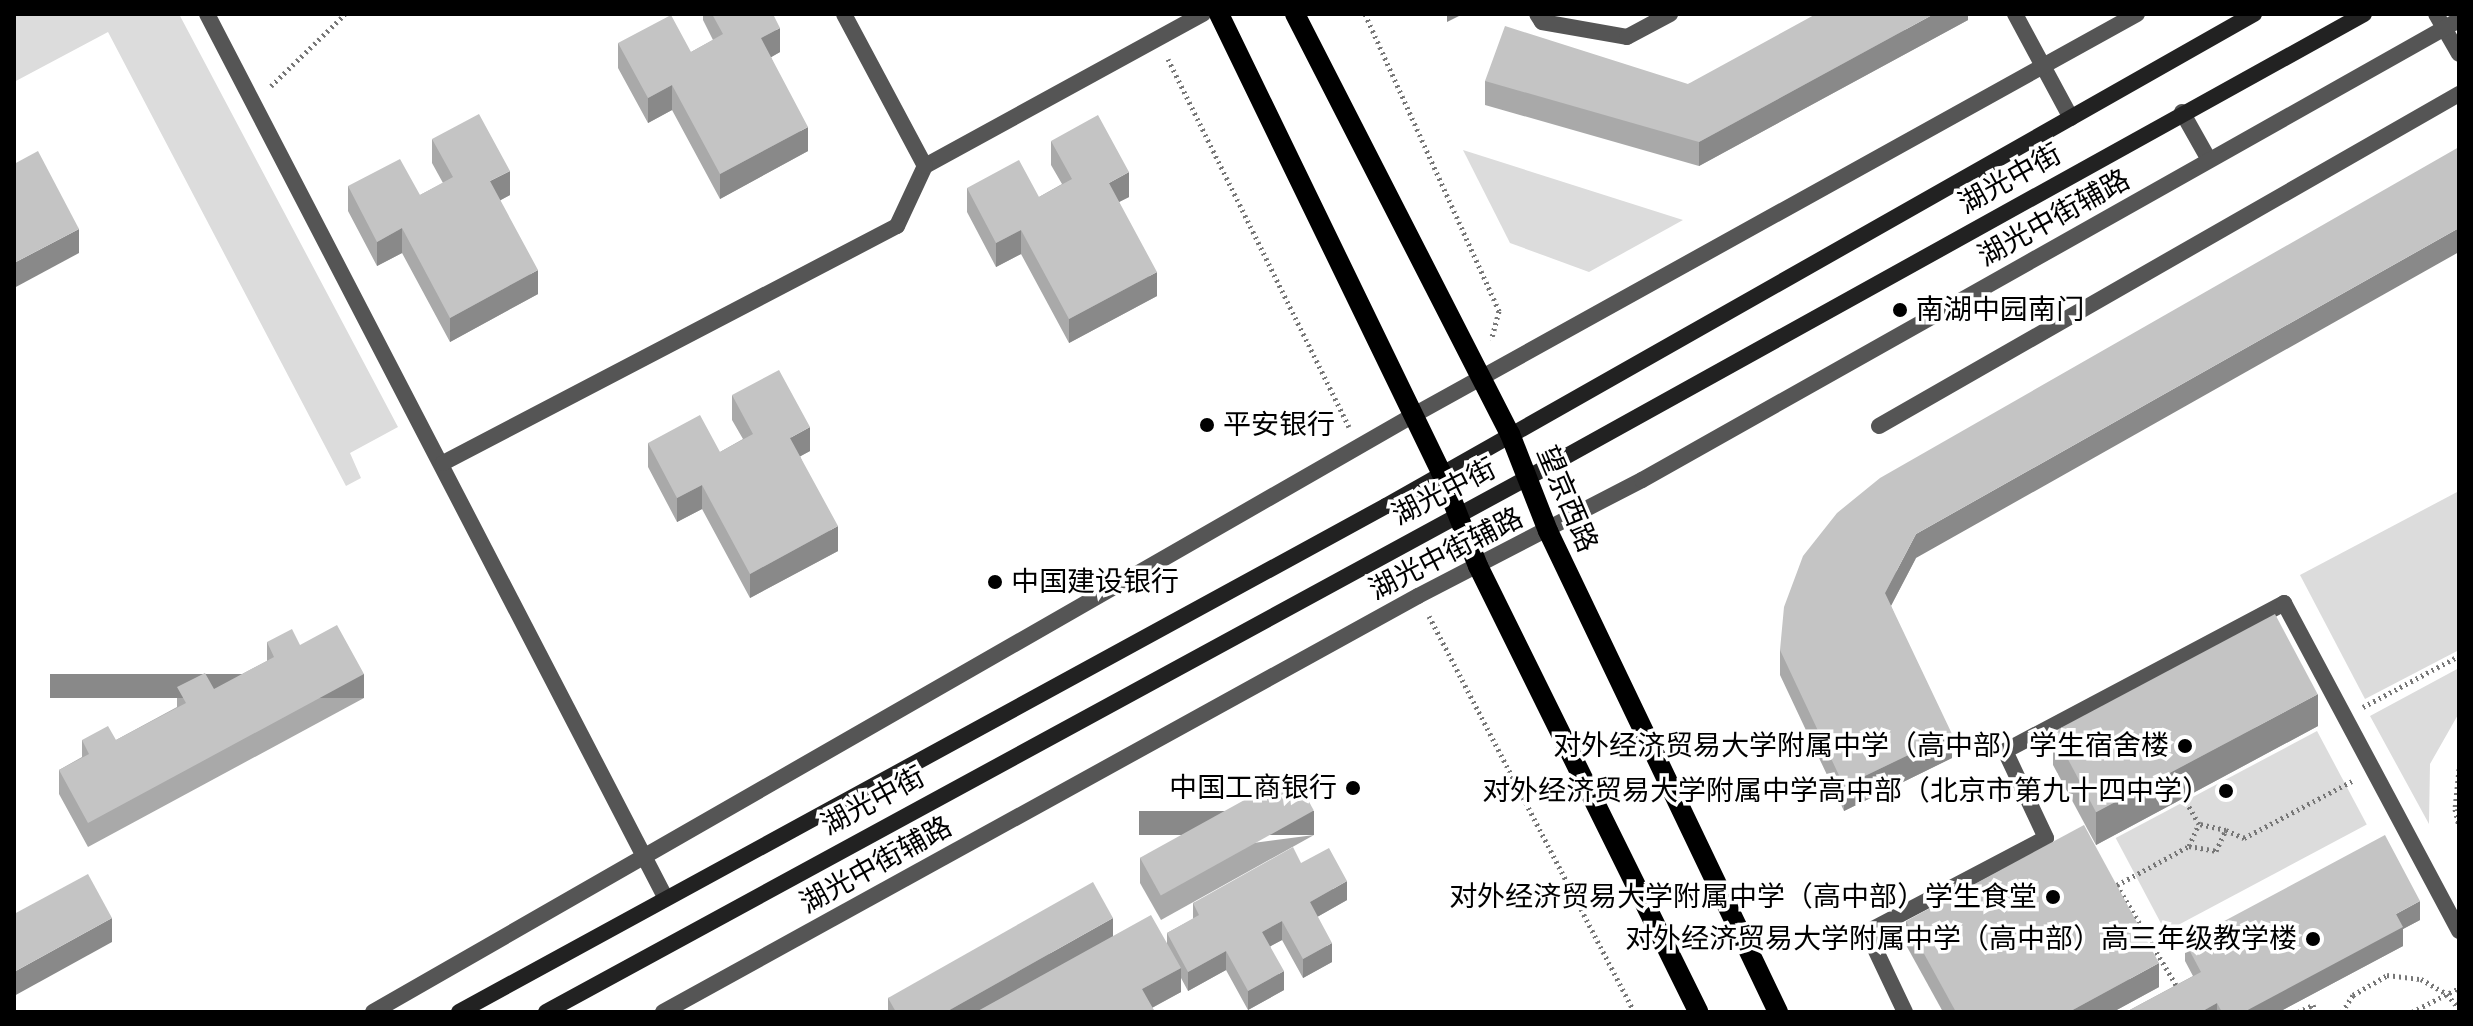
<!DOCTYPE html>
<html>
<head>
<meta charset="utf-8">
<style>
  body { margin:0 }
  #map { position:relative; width:2473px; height:1026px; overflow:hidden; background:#fff; font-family:"Nunito Sans","Noto Sans SC",sans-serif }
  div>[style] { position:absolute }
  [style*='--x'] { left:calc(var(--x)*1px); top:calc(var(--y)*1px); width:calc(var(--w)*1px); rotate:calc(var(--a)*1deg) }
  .green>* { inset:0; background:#dcdcdc; transform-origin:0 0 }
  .path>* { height:5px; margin-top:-2.5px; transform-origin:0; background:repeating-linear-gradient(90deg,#777 0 2px,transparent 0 6px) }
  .street>* { height:16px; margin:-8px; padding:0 8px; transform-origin:8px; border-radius:8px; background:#555 }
  .secondary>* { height:16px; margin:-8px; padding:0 8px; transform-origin:8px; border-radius:8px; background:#222 }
  .primary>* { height:20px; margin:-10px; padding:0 10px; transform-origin:10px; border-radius:10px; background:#000 }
  .wall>* { inset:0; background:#a9a9a9 }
  .shaded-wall>* { inset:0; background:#898989; transform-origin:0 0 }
  .building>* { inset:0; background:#c4c4c4; transform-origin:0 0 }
  .dots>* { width:22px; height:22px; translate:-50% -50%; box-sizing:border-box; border:4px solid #fff; border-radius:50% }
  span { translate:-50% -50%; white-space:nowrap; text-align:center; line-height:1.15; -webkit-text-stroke:7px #fff; paint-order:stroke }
  .street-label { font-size:28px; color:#000 }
  .poi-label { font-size:28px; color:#000 }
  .left { translate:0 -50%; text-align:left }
  .right { translate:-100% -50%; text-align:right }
  .frame { position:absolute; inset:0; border:16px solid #000; pointer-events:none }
</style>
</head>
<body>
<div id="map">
  <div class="green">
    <i style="clip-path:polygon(14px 14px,179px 14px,398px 427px,350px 453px,361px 478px,346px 486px,108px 32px,14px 82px)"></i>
    <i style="clip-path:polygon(1463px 150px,1683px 220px,1589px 272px,1510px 243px)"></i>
    <i style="clip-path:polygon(2459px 491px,2459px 650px,2365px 699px,2300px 575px)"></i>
    <i style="clip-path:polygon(2459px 668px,2459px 713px,2430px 764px,2429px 824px,2370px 716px)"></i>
    <i style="left:2317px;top:731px;width:106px;height:228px;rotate:62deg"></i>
  </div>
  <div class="path">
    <i style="--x:1365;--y:14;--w:326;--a:65.7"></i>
    <i style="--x:1499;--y:311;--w:30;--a:105"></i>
    <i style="--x:1168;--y:59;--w:410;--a:63.8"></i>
    <i style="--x:271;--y:86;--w:103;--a:-44.2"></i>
    <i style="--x:1429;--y:616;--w:446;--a:62.6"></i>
    <i style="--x:2363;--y:707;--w:109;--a:-28"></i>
    <i style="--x:2459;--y:769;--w:40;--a:95.7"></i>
    <i style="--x:2455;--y:809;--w:18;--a:77"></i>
    <i style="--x:2226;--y:830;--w:20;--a:24"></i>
    <i style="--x:2244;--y:838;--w:122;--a:-27.8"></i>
    <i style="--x:2189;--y:846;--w:27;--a:10"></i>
    <i style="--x:2216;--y:851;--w:23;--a:-65"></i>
    <i style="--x:2226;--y:830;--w:28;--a:-167"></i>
    <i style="--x:2179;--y:990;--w:122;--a:-120.6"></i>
    <i style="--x:2117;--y:885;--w:82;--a:-28.4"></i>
    <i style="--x:2189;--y:846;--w:24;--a:-66"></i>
    <i style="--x:2199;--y:824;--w:30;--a:-120"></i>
    <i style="--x:2298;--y:1012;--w:17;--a:-25"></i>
    <i style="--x:2313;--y:1005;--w:8;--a:67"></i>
    <i style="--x:2342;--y:1012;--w:20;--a:-57"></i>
    <i style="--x:2353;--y:995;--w:39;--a:-30"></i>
    <i style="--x:2387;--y:975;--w:34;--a:7"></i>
    <i style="--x:2421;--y:979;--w:30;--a:30"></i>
    <i style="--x:2447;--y:994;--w:19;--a:51"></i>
    <i style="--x:2412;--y:1012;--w:53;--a:-27.1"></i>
  </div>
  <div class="street">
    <i style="--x:207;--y:14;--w:995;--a:62.58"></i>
    <i style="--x:1537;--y:14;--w:9;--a:58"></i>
    <i style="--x:1542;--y:22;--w:86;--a:10"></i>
    <i style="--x:1627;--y:37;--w:49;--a:-28.1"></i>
    <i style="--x:2015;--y:14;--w:118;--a:61.7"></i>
    <i style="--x:2436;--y:14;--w:46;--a:60.1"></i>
    <i style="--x:2182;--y:112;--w:55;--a:60.6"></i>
    <i style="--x:925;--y:166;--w:317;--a:-28.7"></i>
    <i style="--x:1879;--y:426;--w:668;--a:-29.79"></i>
    <i style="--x:443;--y:463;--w:512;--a:-27.57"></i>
    <i style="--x:897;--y:226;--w:66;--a:-65"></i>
    <i style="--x:925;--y:166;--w:172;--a:-118.1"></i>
    <i style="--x:373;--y:1012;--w:1198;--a:-29.84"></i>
    <i style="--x:1412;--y:416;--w:829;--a:-29.01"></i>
    <i style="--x:663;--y:1012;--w:862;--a:-28.85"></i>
    <i style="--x:1418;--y:596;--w:252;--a:-27.4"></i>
    <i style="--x:1642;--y:480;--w:938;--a:-29.38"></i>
    <i style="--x:1905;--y:1012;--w:89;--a:-115.4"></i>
    <i style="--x:1867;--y:932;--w:202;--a:-27.7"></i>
    <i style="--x:2046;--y:838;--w:96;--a:-115.2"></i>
    <i style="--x:2005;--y:751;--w:316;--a:-27.9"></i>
    <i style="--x:2284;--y:603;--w:372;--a:61.9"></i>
  </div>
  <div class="secondary">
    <i style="--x:459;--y:1012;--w:1056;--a:-28.63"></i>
    <i style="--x:1386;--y:506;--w:998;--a:-29.55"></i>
    <i style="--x:546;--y:1012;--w:1117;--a:-28.56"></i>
    <i style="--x:1527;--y:478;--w:957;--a:-29"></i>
  </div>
  <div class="primary">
    <i style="--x:1219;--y:14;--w:509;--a:64.14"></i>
    <i style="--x:1441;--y:472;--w:101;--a:68.5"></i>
    <i style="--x:1478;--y:566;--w:497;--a:63.7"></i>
    <i style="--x:1295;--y:14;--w:472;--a:62.9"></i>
    <i style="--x:1510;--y:434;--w:104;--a:68.6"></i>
    <i style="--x:1548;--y:531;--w:533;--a:64.44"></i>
  </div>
  <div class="wall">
    <i style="clip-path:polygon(703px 14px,773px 14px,780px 52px,771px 57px,808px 151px,720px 199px,672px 110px,648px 123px,618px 68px,618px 43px,691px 52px,713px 40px,703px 20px)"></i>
    <i style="clip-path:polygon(1968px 14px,1968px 20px,1699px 166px,1485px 105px,1485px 81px,1688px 84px)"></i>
    <i style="clip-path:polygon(432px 139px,510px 195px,500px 200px,538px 294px,450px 342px,402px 253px,377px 266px,348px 211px,348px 186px,420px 195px,443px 183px,432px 163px)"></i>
    <i style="clip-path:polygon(1051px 141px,1129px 197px,1119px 202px,1157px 296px,1069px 343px,1021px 254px,996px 267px,967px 212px,967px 188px,1039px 197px,1062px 184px,1051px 165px)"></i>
    <i style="clip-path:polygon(732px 395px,810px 451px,800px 456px,838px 551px,750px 598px,702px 509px,677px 522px,648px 467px,648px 443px,720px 452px,743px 439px,732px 420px)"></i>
    <i style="clip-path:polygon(1916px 558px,1891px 606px,1952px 758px,1844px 811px,1780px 675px,1780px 650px)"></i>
    <i style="clip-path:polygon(267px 642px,300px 645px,364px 698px,88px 847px,59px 794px,59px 770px,82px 757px,82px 740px,116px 740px,177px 707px,177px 687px,214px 689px,267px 661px)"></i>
    <i style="clip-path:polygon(2318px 726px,2096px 845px,2053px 765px,2053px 732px)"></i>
    <i style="clip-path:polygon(1314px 835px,1161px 920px,1140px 883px,1140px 858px)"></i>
    <i style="clip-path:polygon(1301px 863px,1347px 900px,1317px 917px,1332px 962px,1303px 978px,1282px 940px,1270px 946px,1284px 990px,1248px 1010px,1226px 970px,1188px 991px,1181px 978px,1181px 992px,1152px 1008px,1155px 1012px,888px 1012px,888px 998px,1113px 936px,1167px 943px,1167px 933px,1193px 919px,1193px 903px)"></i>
    <i style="clip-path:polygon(2420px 920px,2403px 929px,2403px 946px,2279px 1012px,2126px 1012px,2193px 976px,2185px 961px,2185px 942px)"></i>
    <i style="clip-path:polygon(1906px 921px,2159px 987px,2113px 1012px,1943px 1012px,1906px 945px)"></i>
  </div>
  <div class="shaded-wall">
    <i style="clip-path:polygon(1447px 14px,1463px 14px,1447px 22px)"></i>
    <i style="clip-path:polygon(1934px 14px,1968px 14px,1968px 20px,1699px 166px,1699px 142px)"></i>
    <i style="clip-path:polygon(780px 28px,780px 52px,761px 63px,761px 38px)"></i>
    <i style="clip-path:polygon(672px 85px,672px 110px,648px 123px,648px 98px)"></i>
    <i style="clip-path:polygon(808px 127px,808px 151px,720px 199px,720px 174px)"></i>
    <i style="clip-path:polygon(510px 171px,510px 195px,490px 206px,490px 181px)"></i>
    <i style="clip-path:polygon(1129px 172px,1129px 197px,1109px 207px,1109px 183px)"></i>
    <i style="clip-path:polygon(402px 228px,402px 253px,377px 266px,377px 242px)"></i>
    <i style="clip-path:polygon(2459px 228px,2459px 252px,1916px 558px,1885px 617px,1885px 593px,1916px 534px)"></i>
    <i style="clip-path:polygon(79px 229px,79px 253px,14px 288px,14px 263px)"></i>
    <i style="clip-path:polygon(1021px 230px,1021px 254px,996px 267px,996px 243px)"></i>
    <i style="clip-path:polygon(538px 270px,538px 294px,450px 342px,450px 318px)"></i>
    <i style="clip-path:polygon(1157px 272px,1157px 296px,1069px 343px,1069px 319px)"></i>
    <i style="clip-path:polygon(810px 427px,810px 451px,790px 462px,790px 438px)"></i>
    <i style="clip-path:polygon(702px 485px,702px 509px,677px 522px,677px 498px)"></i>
    <i style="clip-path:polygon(838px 526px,838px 551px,750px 598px,750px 574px)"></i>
    <i style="left:364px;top:674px;width:24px;height:314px;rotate:90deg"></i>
    <i style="clip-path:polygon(2318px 694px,2318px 726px,2096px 845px,2096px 812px)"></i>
    <i style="clip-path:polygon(1952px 734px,1952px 758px,1844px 811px,1844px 786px)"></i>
    <i style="left:1314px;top:811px;width:24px;height:175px;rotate:90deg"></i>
    <i style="clip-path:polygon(1347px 881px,1347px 900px,1310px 921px,1310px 902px)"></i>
    <i style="clip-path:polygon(2420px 901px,2420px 920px,2403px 929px,2403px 946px,2279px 1012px,2244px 1012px,2396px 914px)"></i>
    <i style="clip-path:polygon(112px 918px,112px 942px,14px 996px,14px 972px)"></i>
    <i style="clip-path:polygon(1113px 918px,1113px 942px,989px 1012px,946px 1012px)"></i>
    <i style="clip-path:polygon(1282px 921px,1282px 940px,1262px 951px,1262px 932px)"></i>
    <i style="clip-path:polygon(1332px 943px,1332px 962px,1303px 978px,1303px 959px)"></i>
    <i style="clip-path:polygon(1226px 951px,1226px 970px,1188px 991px,1188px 972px)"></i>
    <i style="clip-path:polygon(2159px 963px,2159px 987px,2113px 1012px,2069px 1012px)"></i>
    <i style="clip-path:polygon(1181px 968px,1181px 992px,1144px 1012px,1142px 989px)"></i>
    <i style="clip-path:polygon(1284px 971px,1284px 990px,1248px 1010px,1248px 991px)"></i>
    <i style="clip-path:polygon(2217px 1003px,2217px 1012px,2201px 1012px)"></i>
  </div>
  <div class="building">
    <i style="clip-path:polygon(712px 14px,773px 14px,780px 28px,761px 38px,808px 127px,720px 174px,672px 85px,648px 98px,618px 43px,671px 15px,691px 52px,723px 34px)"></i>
    <i style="clip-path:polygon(1816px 14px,1934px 14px,1699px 142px,1485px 81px,1505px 26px,1688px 84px)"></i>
    <i style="clip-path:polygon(479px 114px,510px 171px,490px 181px,538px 270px,450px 318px,402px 228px,377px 242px,348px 186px,400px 159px,420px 195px,453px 177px,432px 139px)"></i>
    <i style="clip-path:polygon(1098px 115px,1129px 172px,1109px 183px,1157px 272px,1069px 319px,1021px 230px,996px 243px,967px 188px,1019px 160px,1039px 197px,1072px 179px,1051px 141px)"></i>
    <i style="clip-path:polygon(2459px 147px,2459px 228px,1916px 534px,1885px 593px,1952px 734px,1844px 786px,1780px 650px,1784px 607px,1803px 556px,1837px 513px,1880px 478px)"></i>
    <i style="clip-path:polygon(38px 151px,79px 229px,14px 263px,14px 164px)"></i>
    <i style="clip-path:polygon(779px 370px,810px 427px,790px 438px,838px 526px,750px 574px,702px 485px,677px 498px,648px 443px,700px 415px,720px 452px,753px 434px,732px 395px)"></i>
    <i style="left:2275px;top:614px;width:91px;height:251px;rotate:62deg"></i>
    <i style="clip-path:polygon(337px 625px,364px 674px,88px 823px,59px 770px,89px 754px,82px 740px,108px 726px,116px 740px,186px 703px,177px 687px,205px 673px,214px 689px,274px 657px,267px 642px,292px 629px,300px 645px)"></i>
    <i style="left:1293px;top:773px;width:43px;height:175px;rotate:61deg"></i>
    <i style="clip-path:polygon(2084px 825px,2159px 963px,2069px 1012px,1956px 1012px,1906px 921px)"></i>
    <i style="clip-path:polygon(2385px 835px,2420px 901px,2396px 914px,2403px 927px,2244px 1012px,2222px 1012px,2217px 1003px,2201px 1012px,2126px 1012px,2201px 972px,2185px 942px)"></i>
    <i style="clip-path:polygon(1293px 847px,1301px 863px,1329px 848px,1347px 881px,1310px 902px,1332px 943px,1303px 959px,1282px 921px,1262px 932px,1284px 971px,1248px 991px,1226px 951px,1188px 972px,1167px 933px,1199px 915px,1193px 903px)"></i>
    <i style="clip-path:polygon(88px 874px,112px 918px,14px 972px,14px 914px)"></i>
    <i style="clip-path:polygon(1093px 882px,1113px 918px,946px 1012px,896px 1012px,888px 998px)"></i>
    <i style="clip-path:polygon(1151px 915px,1181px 968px,1142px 989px,1155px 1012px,976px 1012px)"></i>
  </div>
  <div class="dots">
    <i style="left:1900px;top:310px;background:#000"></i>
    <i style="left:1207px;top:425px;background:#000"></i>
    <i style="left:995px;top:582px;background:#000"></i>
    <i style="left:2185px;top:746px;background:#000"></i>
    <i style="left:1353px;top:788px;background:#000"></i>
    <i style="left:2226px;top:791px;background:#000"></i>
    <i style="left:2053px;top:897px;background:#000"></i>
    <i style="left:2313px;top:939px;background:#000"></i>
  </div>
  <div class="street-label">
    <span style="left:2010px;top:179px;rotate:-29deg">湖光中街</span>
    <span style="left:2054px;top:218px;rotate:-29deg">湖光中街辅路</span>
    <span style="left:1444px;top:492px;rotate:-27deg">湖光中街</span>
    <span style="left:1567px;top:499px;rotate:67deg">望京西路</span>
    <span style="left:1446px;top:554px;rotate:-27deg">湖光中街辅路</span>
    <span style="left:873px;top:801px;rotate:-28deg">湖光中街</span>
    <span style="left:876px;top:865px;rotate:-29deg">湖光中街辅路</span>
  </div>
  <div class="poi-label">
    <span class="left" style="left:1916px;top:310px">南湖中园南门</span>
    <span class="left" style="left:1223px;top:425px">平安银行</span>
    <span class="left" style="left:1011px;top:582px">中国建设银行</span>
    <span class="right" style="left:2169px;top:746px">对外经济贸易大学附属中学（高中部）学生宿舍楼</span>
    <span class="right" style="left:1337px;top:788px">中国工商银行</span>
    <span class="right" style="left:2210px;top:791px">对外经济贸易大学附属中学高中部（北京市第九十四中学）</span>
    <span class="right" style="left:2037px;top:897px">对外经济贸易大学附属中学（高中部）学生食堂</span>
    <span class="right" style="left:2297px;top:939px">对外经济贸易大学附属中学（高中部）高三年级教学楼</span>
  </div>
  <div class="frame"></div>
</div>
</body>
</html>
